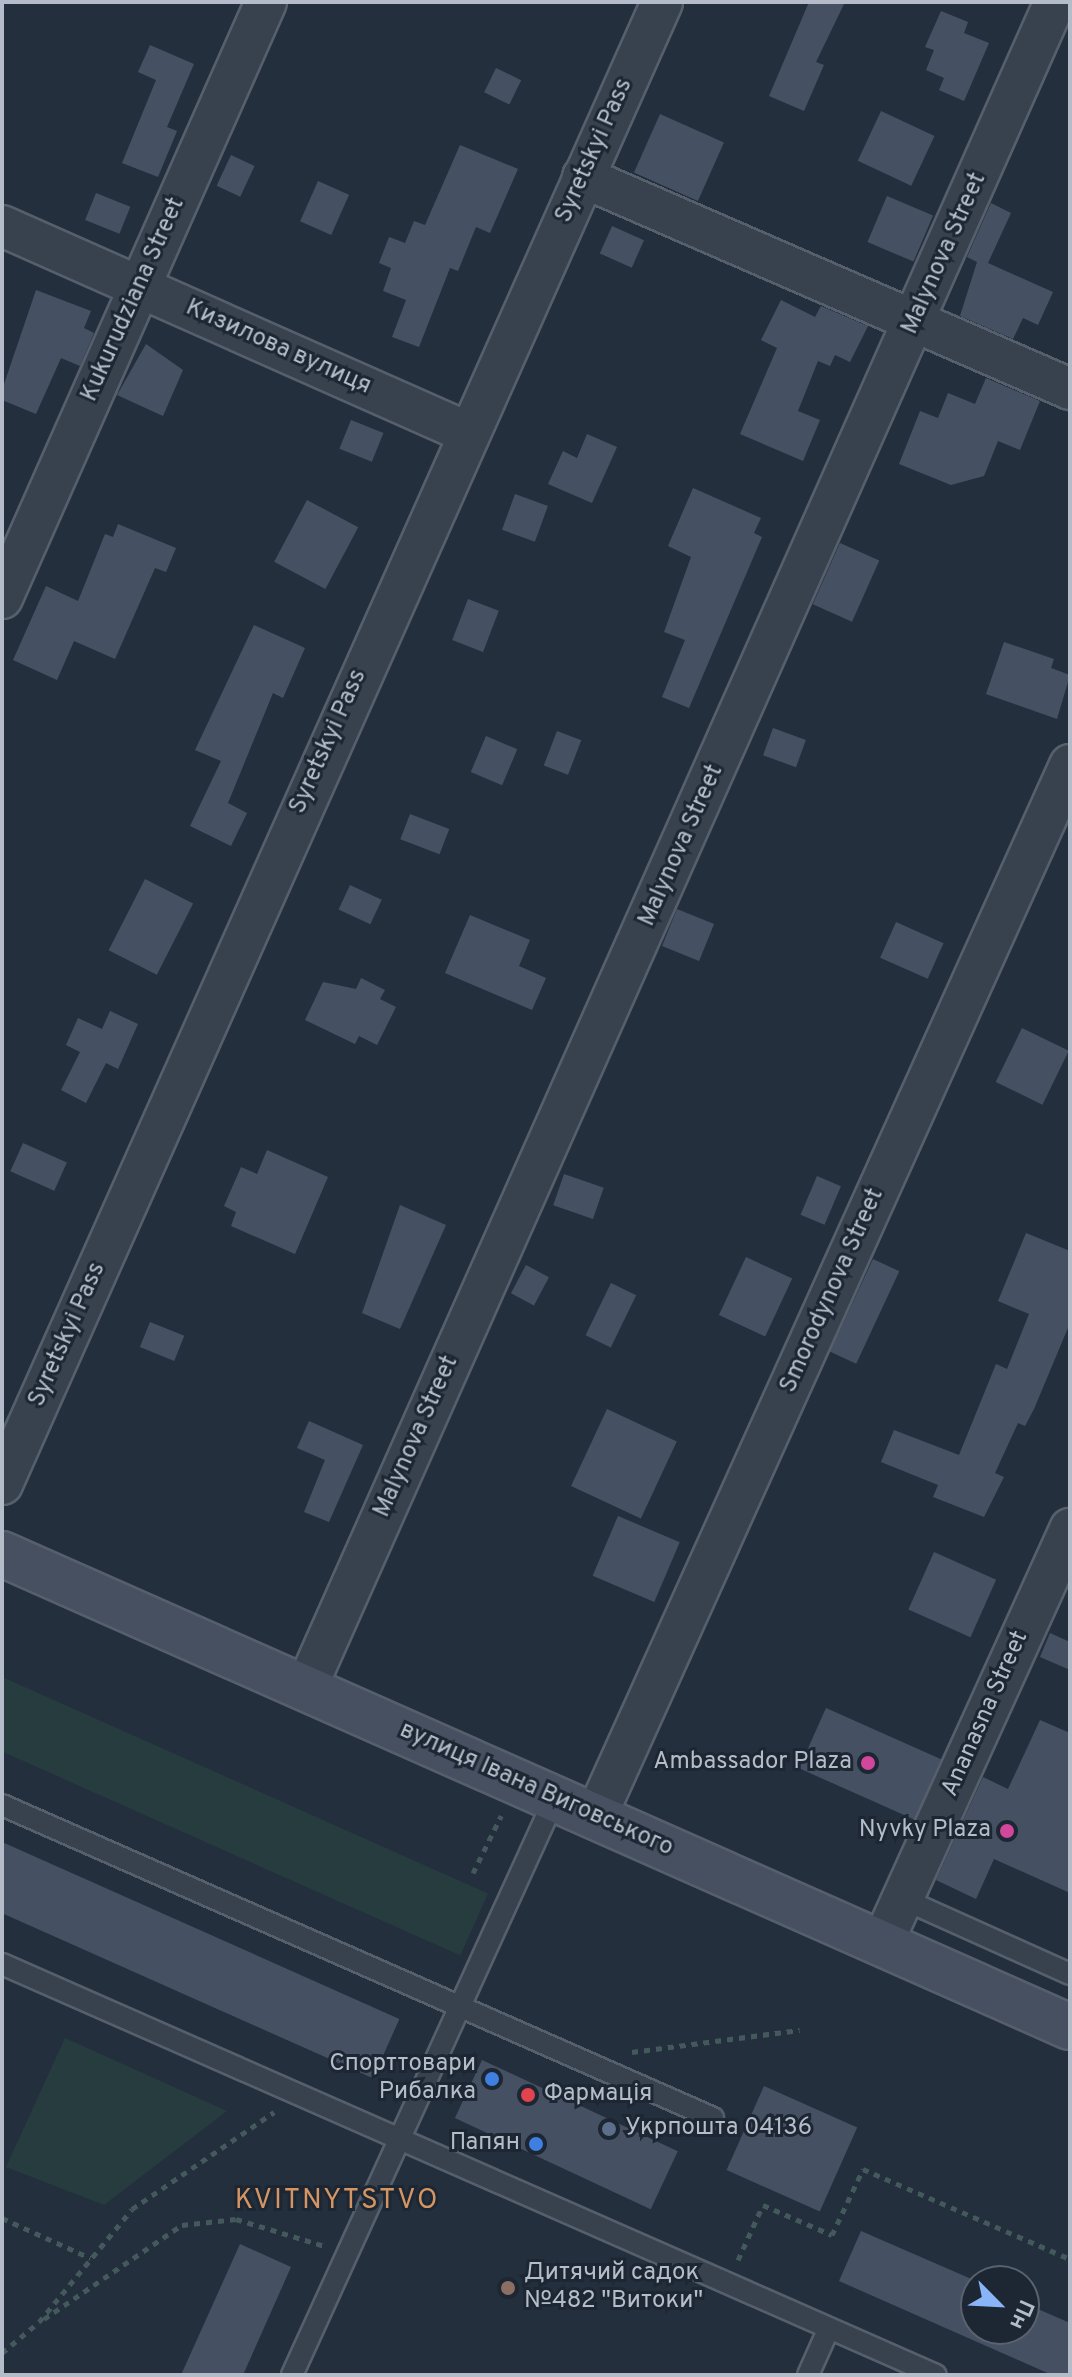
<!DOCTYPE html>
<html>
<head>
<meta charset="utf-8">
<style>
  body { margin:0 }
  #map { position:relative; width:1072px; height:2377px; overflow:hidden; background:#242f3e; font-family:Overpass,sans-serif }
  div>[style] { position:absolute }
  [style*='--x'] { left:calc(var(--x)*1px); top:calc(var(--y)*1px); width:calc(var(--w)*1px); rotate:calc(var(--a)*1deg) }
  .green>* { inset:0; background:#263c3f; transform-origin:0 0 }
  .building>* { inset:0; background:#455162; transform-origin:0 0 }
  .path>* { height:5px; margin-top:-2.5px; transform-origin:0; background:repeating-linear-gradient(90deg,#44595c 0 6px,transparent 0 12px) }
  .roads { filter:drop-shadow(2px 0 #565f6c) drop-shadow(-2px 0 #565f6c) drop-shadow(0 2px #565f6c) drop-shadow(0 -2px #565f6c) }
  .service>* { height:20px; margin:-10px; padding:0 10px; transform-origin:10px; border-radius:10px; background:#38414e }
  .minor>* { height:40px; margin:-20px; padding:0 20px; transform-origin:20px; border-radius:20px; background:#38414e }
  .secondary>* { height:44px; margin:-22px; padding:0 22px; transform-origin:22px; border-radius:22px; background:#465061 }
  .dots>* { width:22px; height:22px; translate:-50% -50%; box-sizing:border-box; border:4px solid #1d2633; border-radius:50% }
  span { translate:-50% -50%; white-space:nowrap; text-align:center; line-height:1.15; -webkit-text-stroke:6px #1d2633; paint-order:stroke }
  .street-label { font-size:24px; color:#b4bcc9 }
  .poi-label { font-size:24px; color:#b4bcc9 }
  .right { translate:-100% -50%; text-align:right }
  .left { translate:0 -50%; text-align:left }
  .quarter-label { font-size:28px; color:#d59563; letter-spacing:2px }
  .frame { position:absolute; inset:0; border:4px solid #b4bcc9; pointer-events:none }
  .north { position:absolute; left:960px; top:2265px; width:80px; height:80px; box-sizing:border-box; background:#1d2633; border:2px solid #59626f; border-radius:50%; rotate:114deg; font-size:22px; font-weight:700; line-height:32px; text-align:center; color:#b4bcc9 }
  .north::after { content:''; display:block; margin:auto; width:28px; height:36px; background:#8ab4f8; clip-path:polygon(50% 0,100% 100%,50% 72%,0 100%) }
</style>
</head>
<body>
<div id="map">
  <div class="green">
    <i style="left:2px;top:1677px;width:532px;height:68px;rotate:24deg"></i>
    <i style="clip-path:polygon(65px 2038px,227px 2111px,104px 2205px,6px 2167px)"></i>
  </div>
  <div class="building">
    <i style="clip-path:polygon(809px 2px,845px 2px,816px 62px,824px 65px,804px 111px,769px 96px)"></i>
    <i style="clip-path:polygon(941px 11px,968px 22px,964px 33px,989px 43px,964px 101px,939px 90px,944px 78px,926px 70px,934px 50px,925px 47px)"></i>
    <i style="clip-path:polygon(150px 45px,194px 64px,167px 127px,177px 131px,158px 177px,122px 163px,156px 80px,138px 72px)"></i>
    <i style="left:496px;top:68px;width:28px;height:27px;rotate:26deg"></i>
    <i style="left:881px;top:111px;width:59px;height:55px;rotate:25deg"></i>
    <i style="left:660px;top:114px;width:70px;height:64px;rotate:24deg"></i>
    <i style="clip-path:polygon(460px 145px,518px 169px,490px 233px,476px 227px,458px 271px,450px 268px,419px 347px,392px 337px,406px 300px,383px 291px,391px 268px,379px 263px,389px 237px,405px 243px,414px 221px,425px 225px)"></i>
    <i style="left:231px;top:155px;width:26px;height:34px;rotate:25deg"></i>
    <i style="left:318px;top:181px;width:34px;height:44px;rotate:24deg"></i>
    <i style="left:96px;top:193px;width:37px;height:29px;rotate:22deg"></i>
    <i style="left:887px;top:196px;width:50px;height:50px;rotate:23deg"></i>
    <i style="clip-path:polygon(991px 203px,1011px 213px,988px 263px,1053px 292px,1038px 325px,1023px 318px,1013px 339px,960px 316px,977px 262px,967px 257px)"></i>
    <i style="left:612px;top:226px;width:35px;height:30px;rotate:24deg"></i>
    <i style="clip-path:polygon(36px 290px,91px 311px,84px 328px,94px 333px,80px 366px,61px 358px,36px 414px,2px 400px,2px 390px)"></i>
    <i style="clip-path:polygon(781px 300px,815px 317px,821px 306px,868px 326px,850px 362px,835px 355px,830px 366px,818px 361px,798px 411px,820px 420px,803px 461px,740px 434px,777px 348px,761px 340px)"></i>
    <i style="clip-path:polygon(146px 344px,183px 370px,163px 416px,117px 395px)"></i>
    <i style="clip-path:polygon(986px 378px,1040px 401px,1020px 450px,998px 441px,984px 476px,951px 485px,899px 464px,920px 411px,938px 418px,948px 393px,975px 404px)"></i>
    <i style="left:351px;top:420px;width:35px;height:31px;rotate:22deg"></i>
    <i style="clip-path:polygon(587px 434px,617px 447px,592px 503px,548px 484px,563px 451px,577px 458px)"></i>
    <i style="clip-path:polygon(693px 488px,761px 518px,754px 533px,762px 537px,689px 708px,662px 697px,685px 640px,664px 632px,691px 557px,668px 546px)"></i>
    <i style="left:515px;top:494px;width:35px;height:38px;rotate:20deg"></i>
    <i style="left:307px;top:500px;width:58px;height:70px;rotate:28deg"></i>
    <i style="clip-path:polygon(118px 524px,176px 548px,166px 572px,155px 568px,115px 659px,74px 641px,57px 680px,13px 660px,46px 586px,78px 601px,105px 534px,113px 537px)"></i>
    <i style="left:840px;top:543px;width:43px;height:67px;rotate:24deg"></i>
    <i style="left:468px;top:599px;width:33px;height:44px;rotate:21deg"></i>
    <i style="clip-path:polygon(254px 625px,305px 648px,283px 698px,273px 693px,228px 803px,247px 813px,231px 846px,190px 826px,221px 761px,195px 750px)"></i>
    <i style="clip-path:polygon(1004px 642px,1054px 659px,1051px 668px,1070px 675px,1057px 719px,986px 694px)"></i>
    <i style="left:773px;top:728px;width:35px;height:29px;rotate:20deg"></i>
    <i style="left:557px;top:731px;width:26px;height:37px;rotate:21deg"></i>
    <i style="left:486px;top:736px;width:34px;height:39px;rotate:23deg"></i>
    <i style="left:410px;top:814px;width:42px;height:27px;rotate:21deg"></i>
    <i style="left:145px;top:879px;width:54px;height:80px;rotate:27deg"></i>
    <i style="left:350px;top:885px;width:35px;height:27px;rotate:25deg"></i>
    <i style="left:677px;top:909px;width:40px;height:40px;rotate:22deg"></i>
    <i style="clip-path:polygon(470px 915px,530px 940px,519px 966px,546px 978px,532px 1010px,445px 973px)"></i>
    <i style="left:896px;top:922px;width:52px;height:39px;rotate:24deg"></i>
    <i style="clip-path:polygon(361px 978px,385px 990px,380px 999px,396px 1007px,377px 1045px,359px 1036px,355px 1044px,305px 1020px,323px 982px,356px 989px)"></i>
    <i style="clip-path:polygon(110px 1011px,138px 1024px,118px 1069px,106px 1063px,86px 1103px,61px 1090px,80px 1052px,66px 1045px,78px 1018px,102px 1029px)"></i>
    <i style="left:1022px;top:1028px;width:52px;height:60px;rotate:26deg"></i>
    <i style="left:23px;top:1143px;width:48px;height:31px;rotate:24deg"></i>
    <i style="clip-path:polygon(267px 1150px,328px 1177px,295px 1254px,231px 1226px,236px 1212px,224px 1206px,241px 1167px,257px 1174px)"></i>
    <i style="left:564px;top:1174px;width:42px;height:33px;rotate:19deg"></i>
    <i style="left:817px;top:1176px;width:26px;height:42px;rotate:23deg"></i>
    <i style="clip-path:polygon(400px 1205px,446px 1225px,400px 1329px,362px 1313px)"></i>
    <i style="clip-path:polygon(1026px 1233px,1070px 1251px,1070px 1323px,1034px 1409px,1025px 1426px,1018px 1423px,995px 1473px,1004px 1477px,984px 1517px,933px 1497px,938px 1485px,881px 1462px,894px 1430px,959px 1455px,996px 1364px,1007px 1369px,1029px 1314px,998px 1301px)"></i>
    <i style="left:746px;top:1257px;width:51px;height:64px;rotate:25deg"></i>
    <i style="left:873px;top:1259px;width:29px;height:102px;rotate:25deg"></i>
    <i style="left:526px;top:1265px;width:26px;height:32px;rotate:28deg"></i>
    <i style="left:611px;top:1283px;width:28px;height:58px;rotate:26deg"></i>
    <i style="left:150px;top:1322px;width:37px;height:27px;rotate:22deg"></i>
    <i style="left:607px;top:1409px;width:77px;height:85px;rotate:25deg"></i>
    <i style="clip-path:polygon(309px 1421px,363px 1445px,329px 1522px,304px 1512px,325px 1460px,297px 1448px)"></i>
    <i style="left:618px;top:1516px;width:67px;height:65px;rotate:23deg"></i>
    <i style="left:934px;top:1552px;width:68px;height:63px;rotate:24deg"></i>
    <i style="clip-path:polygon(1050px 1633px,1070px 1642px,1070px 1670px,1040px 1657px)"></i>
    <i style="left:826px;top:1708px;width:126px;height:66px;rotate:24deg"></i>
    <i style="clip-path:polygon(1040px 1720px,1070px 1733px,1070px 1893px,994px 1859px,976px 1899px,936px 1880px,983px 1777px,1008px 1789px)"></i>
    <i style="left:2px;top:1842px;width:435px;height:65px;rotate:24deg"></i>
    <i style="left:482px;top:2060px;width:216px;height:64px;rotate:25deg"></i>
    <i style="left:764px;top:2086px;width:102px;height:92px;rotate:24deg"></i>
    <i style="clip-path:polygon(861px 2231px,976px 2281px,976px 2329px,1024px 2329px,1024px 2303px,1070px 2323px,1070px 2375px,1052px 2375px,839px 2281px)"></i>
    <i style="clip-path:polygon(240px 2244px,291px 2267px,243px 2375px,181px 2375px)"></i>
  </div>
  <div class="path">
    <i style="--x:473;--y:1873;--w:64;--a:-63.8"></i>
    <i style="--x:632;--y:2052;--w:169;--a:-7.5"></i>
    <i style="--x:2;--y:2218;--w:97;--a:24.4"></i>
    <i style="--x:738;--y:2260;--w:60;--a:-65.6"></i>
    <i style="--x:763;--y:2205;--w:75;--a:23.5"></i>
    <i style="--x:832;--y:2235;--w:73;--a:-64.8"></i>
    <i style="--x:863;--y:2169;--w:226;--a:23.5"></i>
    <i style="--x:44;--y:2319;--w:167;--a:-34.3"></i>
    <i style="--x:182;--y:2225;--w:54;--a:-6.3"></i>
    <i style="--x:236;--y:2219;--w:93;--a:16.9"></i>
    <i style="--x:2;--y:2353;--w:48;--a:-40"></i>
    <i style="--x:39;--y:2322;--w:146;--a:-50.5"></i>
    <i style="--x:132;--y:2209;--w:172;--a:-34.3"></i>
  </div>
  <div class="roads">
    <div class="service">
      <i style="--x:2;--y:1805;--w:777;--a:23.76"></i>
      <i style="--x:903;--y:1899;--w:183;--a:24.2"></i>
      <i style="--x:2;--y:1964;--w:1020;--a:23.75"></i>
      <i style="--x:292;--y:2375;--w:634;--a:-65.5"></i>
      <i style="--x:808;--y:2375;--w:51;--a:-65.9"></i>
    </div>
    <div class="minor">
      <i style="--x:583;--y:177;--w:531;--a:23.52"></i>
      <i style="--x:2;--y:226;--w:508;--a:23.94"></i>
      <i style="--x:2;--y:598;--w:652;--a:-66.11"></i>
      <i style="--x:2;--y:1484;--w:1622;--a:-65.99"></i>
      <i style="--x:306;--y:1688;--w:1845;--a:-66.05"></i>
      <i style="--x:596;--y:1816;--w:1153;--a:-65.72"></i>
      <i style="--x:882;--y:1944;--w:456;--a:-65.6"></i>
    </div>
    <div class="secondary">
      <i style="--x:2;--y:1554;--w:1168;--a:23.89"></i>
    </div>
  </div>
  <div class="dots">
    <i style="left:868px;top:1763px;background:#d1479c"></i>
    <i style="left:1007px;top:1831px;background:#d1479c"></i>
    <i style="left:492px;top:2079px;background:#3f7fe0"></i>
    <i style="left:528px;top:2095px;background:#e0444e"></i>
    <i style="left:609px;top:2129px;background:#5c6f8a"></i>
    <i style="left:536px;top:2144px;background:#3f7fe0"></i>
    <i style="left:508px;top:2288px;background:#8d6e63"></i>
  </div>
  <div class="street-label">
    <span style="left:595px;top:151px;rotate:-66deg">Syretskyi Pass</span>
    <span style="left:945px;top:254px;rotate:-66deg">Malynova Street</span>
    <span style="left:134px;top:300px;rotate:-66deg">Kukurudziana Street</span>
    <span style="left:278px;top:348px;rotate:24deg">Кизилова вулиця</span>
    <span style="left:329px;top:742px;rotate:-66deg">Syretskyi Pass</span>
    <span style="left:682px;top:846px;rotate:-66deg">Malynova Street</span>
    <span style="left:833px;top:1291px;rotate:-66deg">Smorodynova Street</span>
    <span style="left:68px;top:1335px;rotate:-66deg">Syretskyi Pass</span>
    <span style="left:417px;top:1437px;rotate:-66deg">Malynova Street</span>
    <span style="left:986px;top:1714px;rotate:-66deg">Ananasna Street</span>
    <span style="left:536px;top:1790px;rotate:24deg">вулиця Івана Виговського</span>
  </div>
  <div class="poi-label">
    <span class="right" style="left:852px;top:1763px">Ambassador Plaza</span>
    <span class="right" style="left:991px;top:1831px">Nyvky Plaza</span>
    <span class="right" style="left:476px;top:2079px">Спорттовари<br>Рибалка</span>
    <span class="left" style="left:544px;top:2095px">Фармація</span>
    <span class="left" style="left:625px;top:2129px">Укрпошта 04136</span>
    <span class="right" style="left:520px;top:2144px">Папян</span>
    <span class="left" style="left:524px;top:2288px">Дитячий садок<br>№482 "Витоки"</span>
  </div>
  <div class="quarter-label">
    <span style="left:337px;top:2201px">KVITNYTSTVO</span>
  </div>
  <div class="frame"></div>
  <div class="north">Пн</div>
</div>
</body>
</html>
